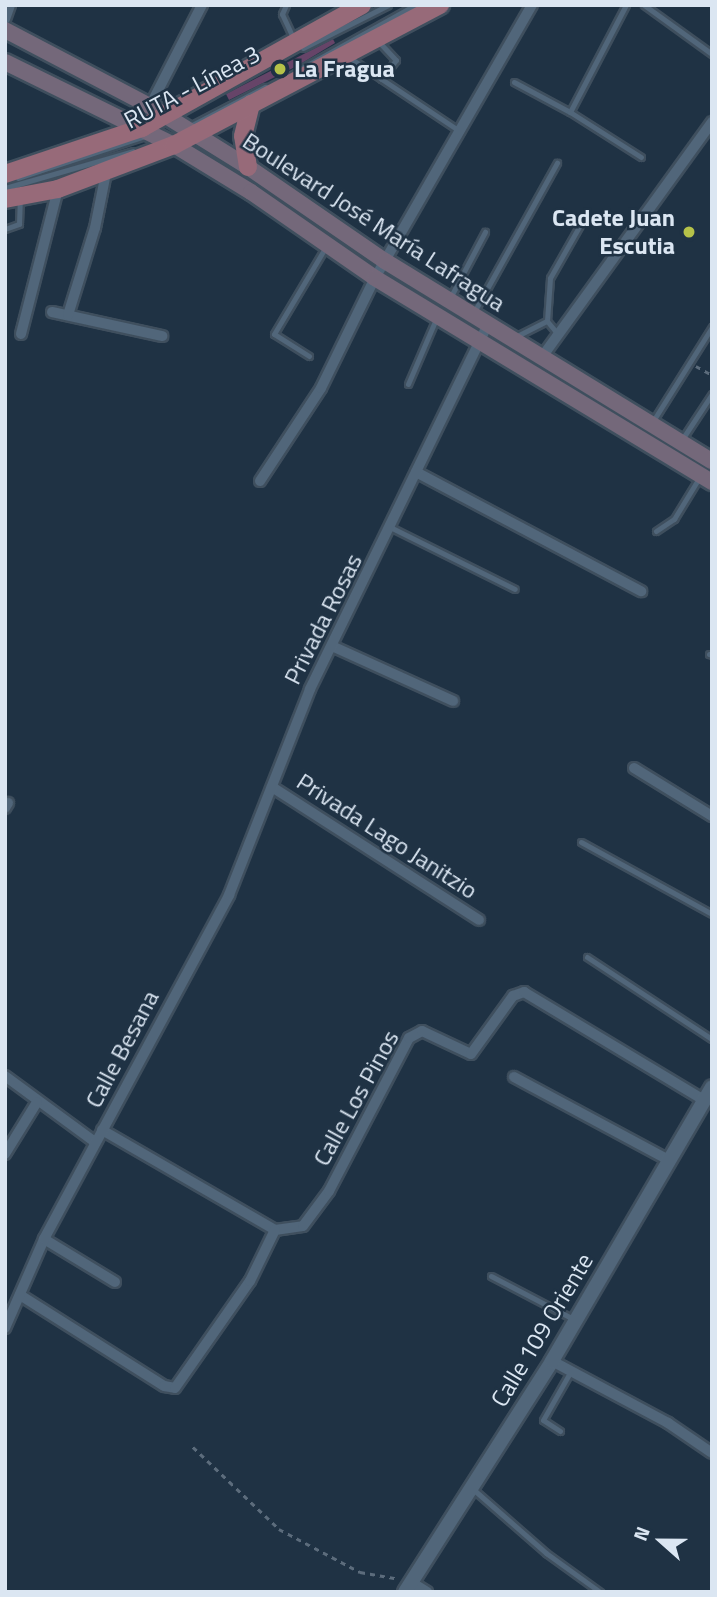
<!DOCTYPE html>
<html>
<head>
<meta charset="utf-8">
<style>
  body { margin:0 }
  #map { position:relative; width:717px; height:1597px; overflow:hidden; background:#1f3244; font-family:"Titillium Web",sans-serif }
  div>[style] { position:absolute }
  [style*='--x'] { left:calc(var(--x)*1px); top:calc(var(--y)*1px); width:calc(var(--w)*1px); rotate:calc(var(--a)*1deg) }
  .building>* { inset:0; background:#664468 }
  .path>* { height:2.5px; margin-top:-1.25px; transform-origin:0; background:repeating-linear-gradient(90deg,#5c6c7c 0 5px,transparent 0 10px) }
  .roads { filter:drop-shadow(2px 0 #3f4f5e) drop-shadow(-2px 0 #3f4f5e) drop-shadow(0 2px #3f4f5e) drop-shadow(0 -2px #3f4f5e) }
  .service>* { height:5px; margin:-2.5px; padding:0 2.5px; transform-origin:2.5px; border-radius:2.5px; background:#51667a }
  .minor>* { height:10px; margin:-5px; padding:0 5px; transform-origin:5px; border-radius:5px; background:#51667a }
  .tertiary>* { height:14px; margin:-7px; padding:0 7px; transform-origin:7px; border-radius:7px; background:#51667a }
  .secondary>* { height:16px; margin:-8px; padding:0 8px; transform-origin:8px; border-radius:8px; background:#74687a }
  .primary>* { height:18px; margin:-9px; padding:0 9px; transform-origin:9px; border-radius:9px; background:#976a79 }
  .dots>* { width:19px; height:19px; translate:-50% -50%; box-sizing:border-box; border:4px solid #1f3244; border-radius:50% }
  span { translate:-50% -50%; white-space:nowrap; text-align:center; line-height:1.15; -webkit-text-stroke:5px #1f3244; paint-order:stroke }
  .poi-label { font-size:24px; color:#dbe6f2; font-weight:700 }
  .left { translate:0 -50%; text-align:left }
  .right { translate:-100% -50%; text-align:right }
  .street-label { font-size:24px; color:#dbe6f2 }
  .frame { position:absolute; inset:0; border:7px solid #dbe6f2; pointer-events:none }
  .north { position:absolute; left:626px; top:1506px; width:70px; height:70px; -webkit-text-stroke:5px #1f3244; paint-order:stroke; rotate:291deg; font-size:19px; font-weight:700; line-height:28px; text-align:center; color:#dbe6f2 }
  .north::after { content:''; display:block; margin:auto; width:24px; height:32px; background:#dbe6f2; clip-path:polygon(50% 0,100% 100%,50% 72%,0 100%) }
</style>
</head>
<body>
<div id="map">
  <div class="building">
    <i style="clip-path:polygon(333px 39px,335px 43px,297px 66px,229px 100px,226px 94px)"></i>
  </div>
  <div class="path">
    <i style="--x:696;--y:366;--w:18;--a:29"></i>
    <i style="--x:193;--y:1447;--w:119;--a:43.6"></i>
    <i style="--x:279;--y:1529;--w:92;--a:28"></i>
    <i style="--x:360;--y:1572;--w:39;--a:10"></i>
  </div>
  <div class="roads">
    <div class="service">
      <i style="--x:286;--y:5;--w:10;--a:114"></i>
      <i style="--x:282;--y:14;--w:26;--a:65"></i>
      <i style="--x:644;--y:5;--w:84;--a:35.8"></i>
      <i style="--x:379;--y:42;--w:25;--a:47"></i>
      <i style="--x:396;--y:60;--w:24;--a:128"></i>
      <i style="--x:303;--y:48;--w:95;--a:-26.8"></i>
      <i style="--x:350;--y:58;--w:133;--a:33.7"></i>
      <i style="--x:302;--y:68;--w:129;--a:-29.1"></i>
      <i style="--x:514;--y:82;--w:64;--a:28.2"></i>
      <i style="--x:570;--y:112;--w:121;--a:-62.4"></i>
      <i style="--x:570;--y:112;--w:84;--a:32.4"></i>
      <i style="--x:190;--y:126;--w:85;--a:-27.5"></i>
      <i style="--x:18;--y:178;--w:134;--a:-18.3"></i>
      <i style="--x:5;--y:188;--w:133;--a:-16.1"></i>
      <i style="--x:5;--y:229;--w:15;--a:-20"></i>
      <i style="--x:19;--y:224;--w:24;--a:-88"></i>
      <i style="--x:450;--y:298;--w:75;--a:-62.1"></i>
      <i style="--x:474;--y:312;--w:171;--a:-60.9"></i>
      <i style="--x:547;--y:321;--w:43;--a:-86"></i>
      <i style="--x:550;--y:278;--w:61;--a:-60.5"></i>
      <i style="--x:515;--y:337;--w:36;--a:-27"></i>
      <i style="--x:547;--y:321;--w:17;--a:50"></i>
      <i style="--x:309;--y:356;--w:41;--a:-147.8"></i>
      <i style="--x:274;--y:334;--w:100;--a:-59.3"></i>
      <i style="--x:408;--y:384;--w:71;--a:-66.7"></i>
      <i style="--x:653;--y:421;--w:111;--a:-57.9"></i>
      <i style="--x:681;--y:441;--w:56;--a:-56.6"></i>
      <i style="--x:392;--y:528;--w:137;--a:26.4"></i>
      <i style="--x:656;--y:531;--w:22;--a:-34"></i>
      <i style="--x:674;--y:519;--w:48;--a:-58.6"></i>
      <i style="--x:709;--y:654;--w:3;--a:18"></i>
      <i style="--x:581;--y:842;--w:149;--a:28.8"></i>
      <i style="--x:587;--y:957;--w:149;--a:33.3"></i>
      <i style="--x:491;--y:1276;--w:95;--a:27.6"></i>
      <i style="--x:560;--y:1431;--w:20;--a:-147"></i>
      <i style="--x:543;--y:1420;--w:56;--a:-60.3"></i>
      <i style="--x:474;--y:1490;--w:96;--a:41.2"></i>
      <i style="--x:546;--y:1553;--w:67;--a:35.8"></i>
    </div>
    <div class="minor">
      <i style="--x:5;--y:19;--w:15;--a:-70"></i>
      <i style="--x:150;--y:106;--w:114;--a:-62.8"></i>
      <i style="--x:52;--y:312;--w:113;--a:12.3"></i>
      <i style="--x:68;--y:315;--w:91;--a:-72.8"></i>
      <i style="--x:95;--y:228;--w:56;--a:-78.7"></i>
      <i style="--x:21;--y:334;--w:150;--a:-75.7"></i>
      <i style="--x:542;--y:357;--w:290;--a:-54.1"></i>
      <i style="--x:416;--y:472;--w:255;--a:27.9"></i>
      <i style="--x:260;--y:481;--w:111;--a:-56.7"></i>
      <i style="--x:321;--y:388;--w:123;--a:-63.9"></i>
      <i style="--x:375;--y:278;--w:315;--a:-60.1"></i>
      <i style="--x:332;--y:646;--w:133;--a:24.4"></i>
      <i style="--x:634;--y:768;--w:92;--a:31.6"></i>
      <i style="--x:272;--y:787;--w:246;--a:32.7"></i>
      <i style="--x:5;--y:808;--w:6;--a:-59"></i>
      <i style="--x:5;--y:1076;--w:112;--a:36.3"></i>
      <i style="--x:514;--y:1077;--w:176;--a:28.2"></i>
      <i style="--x:102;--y:1130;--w:200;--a:30"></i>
      <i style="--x:275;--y:1230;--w:28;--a:-8"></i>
      <i style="--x:303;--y:1226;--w:44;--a:-53.4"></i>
      <i style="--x:329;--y:1191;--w:173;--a:-62.4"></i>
      <i style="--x:409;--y:1038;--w:15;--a:-28"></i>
      <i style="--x:422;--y:1031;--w:54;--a:25.1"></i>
      <i style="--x:471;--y:1054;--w:72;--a:-54.1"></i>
      <i style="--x:513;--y:996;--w:12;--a:-20"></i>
      <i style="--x:524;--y:992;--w:210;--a:31"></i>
      <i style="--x:5;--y:1154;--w:61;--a:-58.4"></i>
      <i style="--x:44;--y:1239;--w:83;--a:31.2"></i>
      <i style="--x:20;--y:1295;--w:170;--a:32.3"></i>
      <i style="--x:164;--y:1386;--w:11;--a:10"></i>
      <i style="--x:175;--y:1388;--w:131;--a:-55"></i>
      <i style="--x:250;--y:1281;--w:57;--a:-63.9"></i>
      <i style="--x:5;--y:1328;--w:97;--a:-66.3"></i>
      <i style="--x:44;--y:1239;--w:391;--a:-61.7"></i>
      <i style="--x:229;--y:895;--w:221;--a:-68.5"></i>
      <i style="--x:310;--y:689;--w:406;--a:-64"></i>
      <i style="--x:552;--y:1361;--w:132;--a:28.1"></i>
      <i style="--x:668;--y:1423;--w:53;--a:34.3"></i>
      <i style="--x:411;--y:1582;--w:19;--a:32"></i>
    </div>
    <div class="tertiary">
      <i style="--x:405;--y:1592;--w:274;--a:-57.5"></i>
      <i style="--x:552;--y:1361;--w:317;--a:-59.7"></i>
    </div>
    <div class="secondary">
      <i style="--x:5;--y:30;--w:164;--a:27.7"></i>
      <i style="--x:150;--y:106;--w:115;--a:31.9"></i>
      <i style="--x:248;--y:167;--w:166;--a:34.5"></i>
      <i style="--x:385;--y:261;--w:383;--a:31.5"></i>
      <i style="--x:5;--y:62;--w:188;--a:26.2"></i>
      <i style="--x:174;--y:145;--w:90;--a:31.4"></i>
      <i style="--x:251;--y:192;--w:151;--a:34.7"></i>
      <i style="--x:375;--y:278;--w:394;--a:31.2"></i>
    </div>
    <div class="primary">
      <i style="--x:248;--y:167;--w:31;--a:-99"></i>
      <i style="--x:243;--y:136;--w:33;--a:-76"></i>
      <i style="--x:5;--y:174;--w:145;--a:-18.6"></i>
      <i style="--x:142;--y:128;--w:252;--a:-29.2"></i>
      <i style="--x:5;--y:199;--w:54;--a:-10.7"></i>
      <i style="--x:58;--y:189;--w:124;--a:-20.8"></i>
      <i style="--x:174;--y:145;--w:301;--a:-27.8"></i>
    </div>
  </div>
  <div class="dots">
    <i style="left:280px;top:69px;background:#b5c249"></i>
    <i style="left:689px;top:232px;background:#b5c249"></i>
  </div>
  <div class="poi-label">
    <span class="left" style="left:294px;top:69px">La Fragua</span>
    <span class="right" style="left:675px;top:232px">Cadete Juan<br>Escutia</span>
  </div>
  <div class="street-label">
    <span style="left:192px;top:87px;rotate:-28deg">RUTA - Línea 3</span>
    <span style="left:374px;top:222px;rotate:33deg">Boulevard José María Lafragua</span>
    <span style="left:323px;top:619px;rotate:-63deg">Privada Rosas</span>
    <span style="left:387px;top:836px;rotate:33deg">Privada Lago Janitzio</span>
    <span style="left:122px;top:1049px;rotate:-62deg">Calle Besana</span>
    <span style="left:356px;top:1098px;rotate:-61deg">Calle Los Pinos</span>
    <span style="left:542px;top:1330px;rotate:-59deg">Calle 109 Oriente</span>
  </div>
  <div class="frame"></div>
  <div class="north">N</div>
</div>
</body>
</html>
